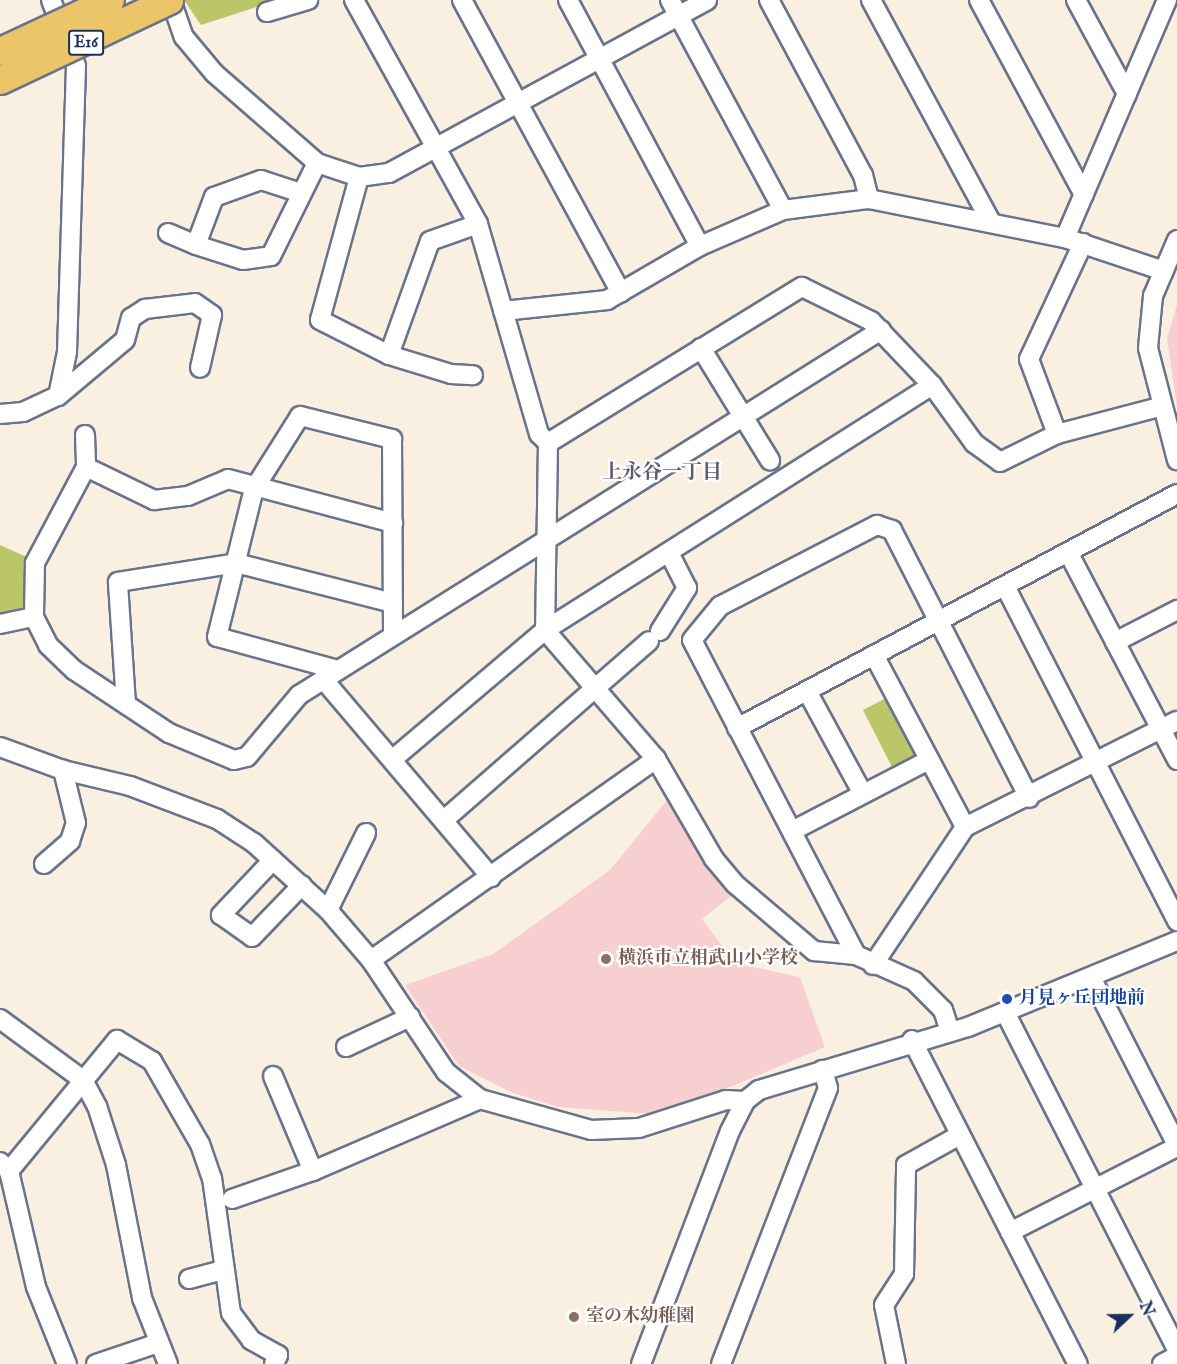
<!DOCTYPE html>
<html>
<head>
<meta charset="utf-8">
<style>
  body { margin:0 }
  #map { position:relative; width:1177px; height:1364px; overflow:hidden; background:#faf0e2; font-family:"IM FELL English","Noto Serif JP",serif }
  div>[style] { position:absolute }
  [style*='--x'] { left:calc(var(--x)*1px); top:calc(var(--y)*1px); width:calc(var(--w)*1px); rotate:calc(var(--a)*1deg) }
  .built>* { inset:0; background:#f7cfd1 }
  .green>* { inset:0; background:#bbc668 }
  .roads { filter:drop-shadow(2px 0 #69738c) drop-shadow(-2px 0 #69738c) drop-shadow(0 2px #69738c) drop-shadow(0 -2px #69738c) }
  .minor>* { height:18px; margin:-9px; padding:0 9px; transform-origin:9px; border-radius:9px; background:#fff }
  .bridges { filter:drop-shadow(2px 0 #69738c) drop-shadow(-2px 0 #69738c) drop-shadow(0 2px #69738c) drop-shadow(0 -2px #69738c) }
  .highway-bridge>* { height:27px; margin:-13.5px; padding:0 13.5px; transform-origin:13.5px; border-radius:13.5px; background:#edc569 }
  .dots>* { width:16px; height:16px; translate:-50% -50%; box-sizing:border-box; border:3px solid #fff; border-radius:50% }
  span { translate:-50% -50%; white-space:nowrap; text-align:center; line-height:1.15; -webkit-text-stroke:4.5px #fff; paint-order:stroke }
  .shield-label span { padding:2px 4px; background:#fff; border:2px solid; border-radius:4px; -webkit-text-stroke-width:0 }
  .shield-label { font-size:16px; color:#1b2f5e; font-weight:700 }
  .education-label { font-size:18px; color:#785e54; font-weight:700 }
  .left { translate:0 -50%; text-align:left }
  .transit-label { font-size:18px; color:#164399; font-weight:700 }
  .neighbourhood-label { font-size:20px; color:#625a6e; font-weight:700 }
  .north { position:absolute; left:1099px; top:1286px; width:60px; height:60px; -webkit-text-stroke:4px #fff; paint-order:stroke; rotate:68deg; font-size:16px; font-weight:700; line-height:24px; text-align:center; color:#1b2f5e }
  .north::after { content:''; display:block; margin:auto; width:21px; height:27px; background:#1b2f5e; clip-path:polygon(50% 0,100% 100%,50% 72%,0 100%) }
</style>
</head>
<body>
<div id="map">
  <div class="built">
    <i style="clip-path:polygon(1177px 305px,1177px 408px,1167px 338px)"></i>
    <i style="clip-path:polygon(668px 799px,701px 857px,734px 894px,702px 919px,735px 963px,800px 977px,825px 1047px,692px 1103px,651px 1114px,558px 1107px,513px 1093px,459px 1066px,405px 985px,493px 954px,610px 870px)"></i>
  </div>
  <div class="green">
    <i style="clip-path:polygon(184px 0,278px 0,201px 25px)"></i>
    <i style="clip-path:polygon(0 545px,29px 558px,27px 610px,0 618px)"></i>
    <i style="clip-path:polygon(888px 697px,915px 753px,912px 761px,894px 771px,863px 710px)"></i>
  </div>
  <div class="roads">
    <div class="minor">
      <i style="--x:171;--y:0;--w:39;--a:71"></i>
      <i style="--x:184;--y:37;--w:47;--a:50.2"></i>
      <i style="--x:214;--y:73;--w:137;--a:41.1"></i>
      <i style="--x:317;--y:163;--w:44;--a:18.4"></i>
      <i style="--x:359;--y:177;--w:30;--a:-8"></i>
      <i style="--x:389;--y:173;--w:362;--a:-28.5"></i>
      <i style="--x:354;--y:0;--w:256;--a:61"></i>
      <i style="--x:478;--y:224;--w:219;--a:73.8"></i>
      <i style="--x:539;--y:434;--w:13;--a:45"></i>
      <i style="--x:548;--y:443;--w:187;--a:90.9"></i>
      <i style="--x:545;--y:630;--w:170;--a:49.3"></i>
      <i style="--x:656;--y:759;--w:116;--a:59.9"></i>
      <i style="--x:714;--y:859;--w:33;--a:50"></i>
      <i style="--x:735;--y:884;--w:104;--a:40.3"></i>
      <i style="--x:814;--y:951;--w:42;--a:5.4"></i>
      <i style="--x:856;--y:955;--w:64;--a:24.1"></i>
      <i style="--x:914;--y:981;--w:41;--a:45"></i>
      <i style="--x:943;--y:1010;--w:23;--a:72"></i>
      <i style="--x:462;--y:0;--w:333;--a:61.5"></i>
      <i style="--x:568;--y:0;--w:279;--a:61.8"></i>
      <i style="--x:670;--y:0;--w:238;--a:61.7"></i>
      <i style="--x:769;--y:0;--w:199;--a:61.8"></i>
      <i style="--x:863;--y:175;--w:25;--a:76"></i>
      <i style="--x:871;--y:0;--w:252;--a:61.6"></i>
      <i style="--x:979;--y:0;--w:221;--a:61.7"></i>
      <i style="--x:1076;--y:0;--w:107;--a:61.5"></i>
      <i style="--x:267;--y:12;--w:43;--a:-16.3"></i>
      <i style="--x:359;--y:177;--w:148;--a:105.3"></i>
      <i style="--x:320;--y:320;--w:77;--a:26.9"></i>
      <i style="--x:389;--y:355;--w:65;--a:17"></i>
      <i style="--x:451;--y:374;--w:22;--a:3"></i>
      <i style="--x:301;--y:193;--w:42;--a:-162"></i>
      <i style="--x:261;--y:180;--w:50;--a:160.1"></i>
      <i style="--x:214;--y:197;--w:51;--a:110.6"></i>
      <i style="--x:196;--y:245;--w:49;--a:17.7"></i>
      <i style="--x:243;--y:260;--w:28;--a:-8"></i>
      <i style="--x:271;--y:256;--w:104;--a:-63.7"></i>
      <i style="--x:168;--y:233;--w:30;--a:23"></i>
      <i style="--x:1065;--y:238;--w:259;--a:-66.8"></i>
      <i style="--x:1177;--y:240;--w:61;--a:113.2"></i>
      <i style="--x:1153;--y:296;--w:52;--a:95.5"></i>
      <i style="--x:1148;--y:348;--w:116;--a:75.5"></i>
      <i style="--x:503;--y:311;--w:105;--a:-6"></i>
      <i style="--x:607;--y:300;--w:108;--a:-30.1"></i>
      <i style="--x:700;--y:246;--w:90;--a:-23.4"></i>
      <i style="--x:783;--y:210;--w:87;--a:-7.3"></i>
      <i style="--x:869;--y:199;--w:200;--a:11.3"></i>
      <i style="--x:1065;--y:238;--w:104;--a:18.4"></i>
      <i style="--x:701;--y:348;--w:132;--a:58.4"></i>
      <i style="--x:389;--y:355;--w:121;--a:-70.2"></i>
      <i style="--x:430;--y:241;--w:51;--a:-19.5"></i>
      <i style="--x:58;--y:396;--w:87;--a:-39.9"></i>
      <i style="--x:125;--y:340;--w:23;--a:-75"></i>
      <i style="--x:131;--y:318;--w:17;--a:-33"></i>
      <i style="--x:145;--y:309;--w:50;--a:-6.8"></i>
      <i style="--x:195;--y:303;--w:21;--a:35"></i>
      <i style="--x:212;--y:315;--w:54;--a:102.8"></i>
      <i style="--x:0;--y:414;--w:23;--a:-5"></i>
      <i style="--x:23;--y:412;--w:38;--a:-25"></i>
      <i style="--x:58;--y:396;--w:45;--a:-78.4"></i>
      <i style="--x:67;--y:352;--w:286;--a:-88.2"></i>
      <i style="--x:76;--y:66;--w:71;--a:-110.7"></i>
      <i style="--x:1057;--y:434;--w:80;--a:-110.5"></i>
      <i style="--x:1029;--y:359;--w:128;--a:-65"></i>
      <i style="--x:85;--y:435;--w:32;--a:88"></i>
      <i style="--x:86;--y:467;--w:109;--a:118"></i>
      <i style="--x:35;--y:563;--w:54;--a:91.1"></i>
      <i style="--x:34;--y:617;--w:31;--a:63"></i>
      <i style="--x:48;--y:645;--w:36;--a:44"></i>
      <i style="--x:74;--y:670;--w:114;--a:33.6"></i>
      <i style="--x:169;--y:733;--w:70;--a:22.6"></i>
      <i style="--x:234;--y:760;--w:13;--a:-13"></i>
      <i style="--x:247;--y:757;--w:81;--a:-50"></i>
      <i style="--x:299;--y:695;--w:687;--a:-32.09"></i>
      <i style="--x:548;--y:443;--w:298;--a:-31.6"></i>
      <i style="--x:802;--y:287;--w:77;--a:26.2"></i>
      <i style="--x:871;--y:321;--w:88;--a:46.4"></i>
      <i style="--x:932;--y:385;--w:72;--a:54.1"></i>
      <i style="--x:974;--y:443;--w:32;--a:36"></i>
      <i style="--x:1000;--y:462;--w:64;--a:-26.2"></i>
      <i style="--x:1057;--y:434;--w:106;--a:-14.8"></i>
      <i style="--x:86;--y:467;--w:76;--a:25.9"></i>
      <i style="--x:154;--y:500;--w:34;--a:-7"></i>
      <i style="--x:188;--y:496;--w:43;--a:-23"></i>
      <i style="--x:228;--y:479;--w:171;--a:14.9"></i>
      <i style="--x:1068;--y:552;--w:235;--a:62.3"></i>
      <i style="--x:1005;--y:586;--w:377;--a:62.8"></i>
      <i style="--x:0;--y:624;--w:35;--a:-12"></i>
      <i style="--x:660;--y:631;--w:51;--a:-57.9"></i>
      <i style="--x:687;--y:588;--w:31;--a:-117"></i>
      <i style="--x:1115;--y:642;--w:70;--a:-27.3"></i>
      <i style="--x:874;--y:655;--w:195;--a:62.1"></i>
      <i style="--x:338;--y:670;--w:125;--a:-164.7"></i>
      <i style="--x:217;--y:637;--w:153;--a:-76"></i>
      <i style="--x:254;--y:489;--w:86;--a:-57.8"></i>
      <i style="--x:300;--y:416;--w:95;--a:14"></i>
      <i style="--x:392;--y:439;--w:195;--a:89.7"></i>
      <i style="--x:323;--y:679;--w:260;--a:49.7"></i>
      <i style="--x:807;--y:691;--w:117;--a:61.5"></i>
      <i style="--x:126;--y:704;--w:122;--a:-93.8"></i>
      <i style="--x:118;--y:582;--w:120;--a:-9.1"></i>
      <i style="--x:236;--y:563;--w:162;--a:14.3"></i>
      <i style="--x:737;--y:728;--w:498;--a:-28"></i>
      <i style="--x:0;--y:747;--w:67;--a:20.1"></i>
      <i style="--x:63;--y:770;--w:69;--a:13.4"></i>
      <i style="--x:130;--y:786;--w:93;--a:20.8"></i>
      <i style="--x:217;--y:819;--w:44;--a:33"></i>
      <i style="--x:254;--y:843;--w:100;--a:42.2"></i>
      <i style="--x:328;--y:910;--w:66;--a:49.3"></i>
      <i style="--x:371;--y:960;--w:135;--a:56.2"></i>
      <i style="--x:446;--y:1072;--w:43;--a:38.5"></i>
      <i style="--x:480;--y:1099;--w:115;--a:15.6"></i>
      <i style="--x:591;--y:1130;--w:48;--a:-2.4"></i>
      <i style="--x:639;--y:1128;--w:91;--a:-17.8"></i>
      <i style="--x:726;--y:1100;--w:19;--a:3"></i>
      <i style="--x:393;--y:759;--w:199;--a:-40.3"></i>
      <i style="--x:545;--y:630;--w:458;--a:-32.3"></i>
      <i style="--x:444;--y:820;--w:272;--a:-41.1"></i>
      <i style="--x:792;--y:831;--w:154;--a:-27.4"></i>
      <i style="--x:273;--y:860;--w:76;--a:133.4"></i>
      <i style="--x:221;--y:915;--w:38;--a:35"></i>
      <i style="--x:252;--y:937;--w:72;--a:-46.1"></i>
      <i style="--x:44;--y:864;--w:35;--a:-41"></i>
      <i style="--x:70;--y:841;--w:19;--a:-72"></i>
      <i style="--x:76;--y:823;--w:55;--a:-103.8"></i>
      <i style="--x:328;--y:910;--w:86;--a:-63.7"></i>
      <i style="--x:856;--y:955;--w:355;--a:-117.5"></i>
      <i style="--x:692;--y:640;--w:44;--a:-50.5"></i>
      <i style="--x:720;--y:606;--w:177;--a:-27.3"></i>
      <i style="--x:877;--y:525;--w:16;--a:18"></i>
      <i style="--x:892;--y:530;--w:301;--a:62.9"></i>
      <i style="--x:371;--y:960;--w:349;--a:-35.2"></i>
      <i style="--x:873;--y:965;--w:166;--a:-56.3"></i>
      <i style="--x:965;--y:827;--w:237;--a:-26.6"></i>
      <i style="--x:1091;--y:977;--w:189;--a:62.9"></i>
      <i style="--x:1005;--y:1012;--w:379;--a:63"></i>
      <i style="--x:0;--y:1019;--w:103;--a:36.3"></i>
      <i style="--x:83;--y:1080;--w:30;--a:62"></i>
      <i style="--x:97;--y:1106;--w:62;--a:72.1"></i>
      <i style="--x:116;--y:1165;--w:136;--a:78.9"></i>
      <i style="--x:142;--y:1298;--w:71;--a:68.5"></i>
      <i style="--x:912;--y:1040;--w:364;--a:62.9"></i>
      <i style="--x:346;--y:1047;--w:71;--a:-25.1"></i>
      <i style="--x:273;--y:1076;--w:103;--a:67.2"></i>
      <i style="--x:0;--y:1162;--w:13;--a:45"></i>
      <i style="--x:9;--y:1171;--w:119;--a:76.9"></i>
      <i style="--x:36;--y:1287;--w:83;--a:68.1"></i>
      <i style="--x:9;--y:1171;--w:170;--a:-50.5"></i>
      <i style="--x:117;--y:1040;--w:41;--a:31"></i>
      <i style="--x:152;--y:1061;--w:96;--a:60"></i>
      <i style="--x:200;--y:1144;--w:36;--a:71"></i>
      <i style="--x:212;--y:1178;--w:136;--a:82"></i>
      <i style="--x:231;--y:1313;--w:34;--a:53"></i>
      <i style="--x:251;--y:1340;--w:31;--a:29"></i>
      <i style="--x:278;--y:1355;--w:10;--a:114"></i>
      <i style="--x:232;--y:1199;--w:86;--a:-19.1"></i>
      <i style="--x:313;--y:1171;--w:182;--a:-23.3"></i>
      <i style="--x:1010;--y:1232;--w:187;--a:-27"></i>
      <i style="--x:189;--y:1279;--w:34;--a:-15"></i>
      <i style="--x:96;--y:1364;--w:65;--a:-18.7"></i>
      <i style="--x:641;--y:1364;--w:249;--a:-69.1"></i>
      <i style="--x:730;--y:1131;--w:34;--a:-63"></i>
      <i style="--x:745;--y:1101;--w:18;--a:-38"></i>
      <i style="--x:759;--y:1090;--w:218;--a:-16.8"></i>
      <i style="--x:968;--y:1027;--w:226;--a:-22.4"></i>
      <i style="--x:721;--y:1364;--w:296;--a:-68.8"></i>
      <i style="--x:828;--y:1088;--w:19;--a:-106"></i>
      <i style="--x:896;--y:1364;--w:60;--a:-101.5"></i>
      <i style="--x:884;--y:1305;--w:37;--a:-57"></i>
      <i style="--x:904;--y:1274;--w:109;--a:-88.9"></i>
      <i style="--x:906;--y:1165;--w:62;--a:-29.1"></i>
      <i style="--x:1162;--y:1364;--w:17;--a:-28"></i>
    </div>
  </div>
  <div class="bridges">
    <div class="highway-bridge">
      <i style="--x:0;--y:51;--w:121;--a:-24.9"></i>
      <i style="--x:0;--y:80;--w:187;--a:-25.3"></i>
    </div>
  </div>
  <div class="dots">
    <i style="left:606px;top:959px;background:#8d6e63"></i>
    <i style="left:1007px;top:999px;background:#1a4fb4"></i>
    <i style="left:574px;top:1317px;background:#8d6e63"></i>
  </div>
  <div class="shield-label">
    <span style="left:86px;top:43px">E16</span>
  </div>
  <div class="education-label">
    <span class="left" style="left:618px;top:959px">横浜市立相武山小学校</span>
    <span class="left" style="left:586px;top:1317px">室の木幼稚園</span>
  </div>
  <div class="transit-label">
    <span class="left" style="left:1019px;top:999px">月見ヶ丘団地前</span>
  </div>
  <div class="neighbourhood-label">
    <span style="left:662px;top:472px">上永谷一丁目</span>
  </div>
  <div class="north">N</div>
</div>
</body>
</html>
